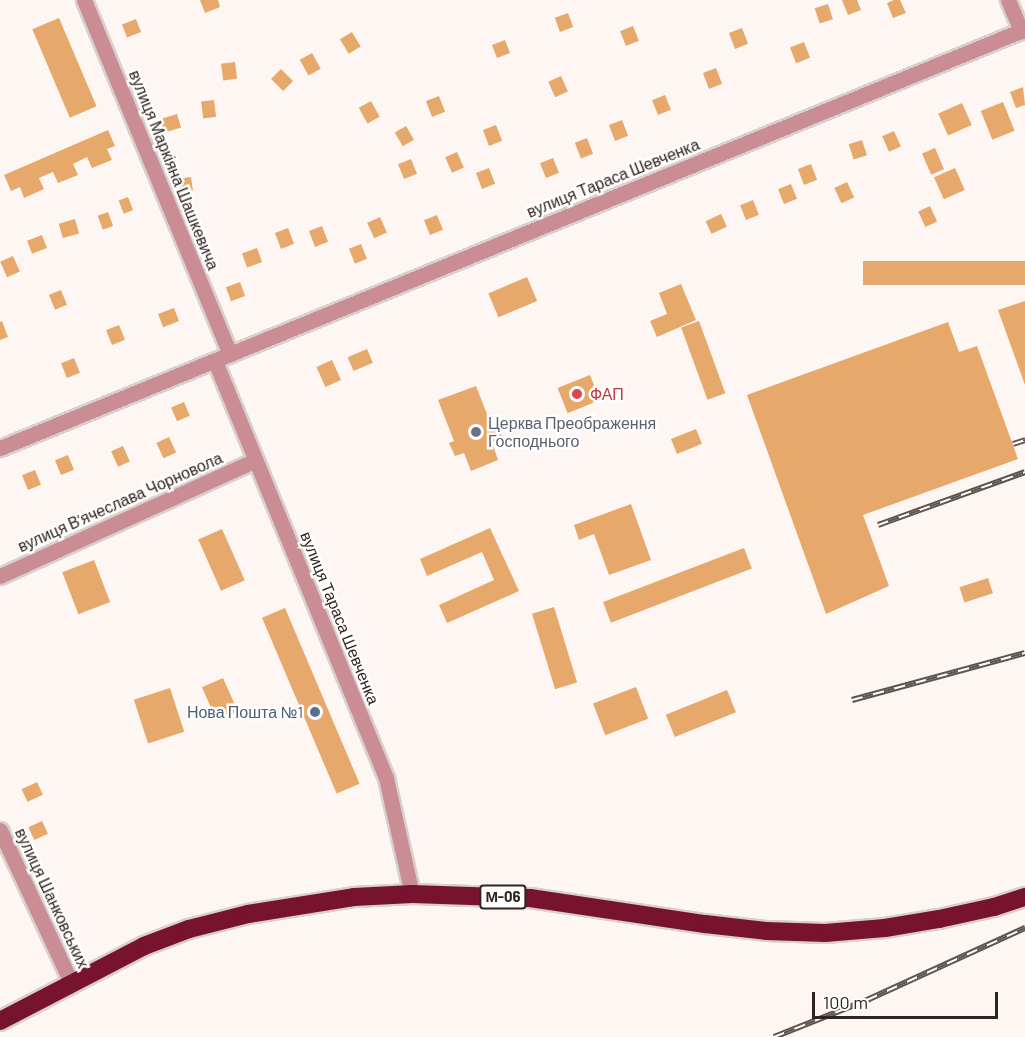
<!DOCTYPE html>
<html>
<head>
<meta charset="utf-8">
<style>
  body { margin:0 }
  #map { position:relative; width:1025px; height:1037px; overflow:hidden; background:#fdf6f2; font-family:Barlow,sans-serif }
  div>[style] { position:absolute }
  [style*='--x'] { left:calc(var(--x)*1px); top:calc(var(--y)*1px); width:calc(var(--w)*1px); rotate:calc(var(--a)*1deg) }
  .building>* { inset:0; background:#e7a86b; transform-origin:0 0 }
  .roads { filter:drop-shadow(2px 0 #d8d0cc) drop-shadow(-2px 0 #d8d0cc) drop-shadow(0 2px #d8d0cc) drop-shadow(0 -2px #d8d0cc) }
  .minor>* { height:15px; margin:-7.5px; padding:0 7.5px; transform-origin:7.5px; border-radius:7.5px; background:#ca8d95 }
  .highway>* { height:18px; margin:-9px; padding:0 9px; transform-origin:9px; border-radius:9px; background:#77122f }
  .rail>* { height:6px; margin-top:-3px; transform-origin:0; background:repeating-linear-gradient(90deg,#fff 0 11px,#5f534d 0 22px); box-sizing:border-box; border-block:2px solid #5f534d }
  .dots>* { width:16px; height:16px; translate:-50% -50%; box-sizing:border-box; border:3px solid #fff; border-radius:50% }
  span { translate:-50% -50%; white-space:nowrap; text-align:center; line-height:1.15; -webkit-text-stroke:5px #fff; paint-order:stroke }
  .shield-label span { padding:2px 4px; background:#fff; border:2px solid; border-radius:4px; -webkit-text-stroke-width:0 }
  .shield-label { font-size:15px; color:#31241e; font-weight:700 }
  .street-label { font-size:16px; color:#31241e }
  .health-label { font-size:16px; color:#be3a42 }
  .left { translate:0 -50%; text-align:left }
  .worship-label { font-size:16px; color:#5b616d }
  .service-label { font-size:16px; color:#4e5e75 }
  .right { translate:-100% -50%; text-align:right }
  .scale { position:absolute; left:812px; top:992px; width:186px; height:27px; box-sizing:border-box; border:3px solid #31241e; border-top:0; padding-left:8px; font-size:18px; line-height:21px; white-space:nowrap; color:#31241e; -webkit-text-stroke:4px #fff; paint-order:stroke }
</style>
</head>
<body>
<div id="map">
  <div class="building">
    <i style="clip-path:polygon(200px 0,218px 0,220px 7px,205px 13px)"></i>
    <i style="clip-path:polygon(842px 0,857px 0,861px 10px,848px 15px)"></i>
    <i style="clip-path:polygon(894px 0,900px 0,906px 13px,893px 18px,887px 3px)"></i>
    <i style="left:828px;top:4px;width:16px;height:14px;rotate:72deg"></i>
    <i style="left:568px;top:13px;width:15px;height:14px;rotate:70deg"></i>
    <i style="left:59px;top:18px;width:96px;height:29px;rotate:67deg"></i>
    <i style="left:136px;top:19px;width:14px;height:15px;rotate:69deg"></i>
    <i style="left:633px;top:26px;width:16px;height:14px;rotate:68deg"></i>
    <i style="left:742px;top:28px;width:17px;height:14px;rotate:69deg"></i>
    <i style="left:352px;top:32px;width:17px;height:14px;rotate:59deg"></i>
    <i style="left:505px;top:40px;width:14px;height:14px;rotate:69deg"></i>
    <i style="left:804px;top:42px;width:17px;height:15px;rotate:69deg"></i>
    <i style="left:312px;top:53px;width:18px;height:14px;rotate:61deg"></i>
    <i style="left:235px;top:62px;width:17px;height:14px;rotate:83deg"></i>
    <i style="left:716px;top:68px;width:17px;height:14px;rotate:69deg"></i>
    <i style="left:281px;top:69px;width:17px;height:14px;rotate:45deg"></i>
    <i style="left:561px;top:76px;width:17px;height:14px;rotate:66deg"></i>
    <i style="clip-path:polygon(1023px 87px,1025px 105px,1016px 108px,1010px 92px)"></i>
    <i style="left:665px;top:95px;width:16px;height:14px;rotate:68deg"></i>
    <i style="left:439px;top:96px;width:17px;height:14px;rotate:69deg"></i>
    <i style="left:214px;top:100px;width:17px;height:13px;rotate:83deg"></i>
    <i style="left:371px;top:101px;width:18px;height:14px;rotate:61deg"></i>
    <i style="left:1003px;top:102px;width:31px;height:24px;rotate:68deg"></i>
    <i style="left:962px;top:103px;width:24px;height:26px;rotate:66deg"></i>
    <i style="left:177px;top:114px;width:14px;height:18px;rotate:73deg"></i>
    <i style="left:622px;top:120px;width:17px;height:14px;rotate:69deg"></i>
    <i style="left:496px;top:125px;width:17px;height:14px;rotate:69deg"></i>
    <i style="left:406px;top:126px;width:16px;height:13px;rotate:60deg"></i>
    <i style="clip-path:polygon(108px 130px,115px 146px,107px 149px,112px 160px,92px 168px,87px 157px,73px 164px,78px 175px,58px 183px,53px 172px,39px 178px,44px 189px,24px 198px,20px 187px,11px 191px,4px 175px)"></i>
    <i style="left:894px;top:131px;width:17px;height:13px;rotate:66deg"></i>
    <i style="left:587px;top:138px;width:17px;height:13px;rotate:69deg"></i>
    <i style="left:862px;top:140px;width:16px;height:14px;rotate:72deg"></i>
    <i style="left:935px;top:148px;width:23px;height:14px;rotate:67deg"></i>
    <i style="left:457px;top:152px;width:17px;height:13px;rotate:66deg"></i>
    <i style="left:553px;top:158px;width:16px;height:14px;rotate:68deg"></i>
    <i style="left:411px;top:159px;width:16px;height:14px;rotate:68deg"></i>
    <i style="left:811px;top:164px;width:17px;height:14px;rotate:69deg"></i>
    <i style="left:489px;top:168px;width:17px;height:14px;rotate:69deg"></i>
    <i style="left:955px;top:168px;width:24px;height:23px;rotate:66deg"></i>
    <i style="left:191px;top:177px;width:14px;height:13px;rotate:82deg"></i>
    <i style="left:847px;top:182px;width:17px;height:14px;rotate:65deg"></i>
    <i style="left:791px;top:184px;width:16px;height:14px;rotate:68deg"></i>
    <i style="left:128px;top:197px;width:14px;height:10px;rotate:69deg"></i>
    <i style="left:753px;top:200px;width:16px;height:14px;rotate:68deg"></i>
    <i style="left:930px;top:206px;width:17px;height:13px;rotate:65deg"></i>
    <i style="left:108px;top:212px;width:15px;height:11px;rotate:70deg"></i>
    <i style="left:721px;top:214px;width:14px;height:17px;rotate:65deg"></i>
    <i style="left:437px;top:215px;width:16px;height:14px;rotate:68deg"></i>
    <i style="left:380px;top:217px;width:17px;height:14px;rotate:66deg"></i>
    <i style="left:75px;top:219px;width:15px;height:17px;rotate:74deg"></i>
    <i style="left:322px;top:226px;width:17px;height:14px;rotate:69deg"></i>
    <i style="left:288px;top:228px;width:17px;height:14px;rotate:69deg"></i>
    <i style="left:42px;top:235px;width:14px;height:16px;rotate:69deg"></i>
    <i style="left:361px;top:244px;width:16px;height:13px;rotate:68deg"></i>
    <i style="left:257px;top:248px;width:15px;height:16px;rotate:70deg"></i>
    <i style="left:13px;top:256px;width:17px;height:14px;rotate:66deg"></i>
    <i style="left:1025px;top:261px;width:24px;height:162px;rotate:90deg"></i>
    <i style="left:527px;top:277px;width:26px;height:42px;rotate:67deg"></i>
    <i style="left:240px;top:282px;width:15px;height:15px;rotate:70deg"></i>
    <i style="clip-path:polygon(681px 284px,696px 320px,657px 337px,650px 321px,667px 314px,659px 293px)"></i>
    <i style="left:61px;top:290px;width:16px;height:13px;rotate:68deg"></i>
    <i style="clip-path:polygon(1025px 301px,1025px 385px,998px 310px)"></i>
    <i style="left:174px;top:308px;width:14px;height:17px;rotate:69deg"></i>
    <i style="clip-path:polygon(2px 321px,8px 337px,0 340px,0 322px)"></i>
    <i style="left:699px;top:321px;width:77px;height:19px;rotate:70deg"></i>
    <i style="clip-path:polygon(948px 322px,959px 352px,977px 346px,1018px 459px,863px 515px,889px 586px,826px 614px,747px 395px)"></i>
    <i style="left:119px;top:325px;width:16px;height:14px;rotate:68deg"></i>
    <i style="left:367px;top:349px;width:15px;height:21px;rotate:67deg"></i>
    <i style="left:74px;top:358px;width:16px;height:14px;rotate:68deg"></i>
    <i style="left:332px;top:360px;width:22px;height:17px;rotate:66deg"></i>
    <i style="left:590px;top:375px;width:27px;height:35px;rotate:68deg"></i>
    <i style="clip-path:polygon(476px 386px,492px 427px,498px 425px,503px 438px,492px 442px,498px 460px,471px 471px,464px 453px,455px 456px,449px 443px,454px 441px,438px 400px)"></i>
    <i style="left:184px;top:402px;width:15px;height:14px;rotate:67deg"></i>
    <i style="left:696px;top:429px;width:16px;height:27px;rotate:68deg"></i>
    <i style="left:169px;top:437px;width:17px;height:14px;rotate:65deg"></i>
    <i style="left:123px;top:446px;width:17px;height:13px;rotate:66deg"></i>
    <i style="left:68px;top:455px;width:16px;height:14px;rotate:68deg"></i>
    <i style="left:35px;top:470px;width:16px;height:14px;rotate:68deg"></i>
    <i style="clip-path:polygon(631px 504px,651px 560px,609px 575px,594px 534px,579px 540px,574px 525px)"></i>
    <i style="clip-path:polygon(490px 528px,519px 591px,447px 623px,439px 605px,494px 580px,482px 552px,427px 576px,420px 559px)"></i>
    <i style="left:222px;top:529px;width:56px;height:26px;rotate:66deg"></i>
    <i style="left:744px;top:548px;width:22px;height:151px;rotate:69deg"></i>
    <i style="left:94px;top:560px;width:45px;height:34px;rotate:69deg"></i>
    <i style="left:988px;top:578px;width:16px;height:30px;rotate:72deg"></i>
    <i style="left:554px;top:607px;width:79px;height:23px;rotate:73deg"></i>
    <i style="left:285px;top:608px;width:191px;height:25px;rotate:67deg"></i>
    <i style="left:223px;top:678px;width:36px;height:23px;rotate:66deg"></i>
    <i style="left:636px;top:687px;width:34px;height:46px;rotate:69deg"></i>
    <i style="left:170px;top:688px;width:46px;height:38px;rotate:72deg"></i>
    <i style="left:727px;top:690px;width:24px;height:66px;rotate:68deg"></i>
    <i style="left:37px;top:782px;width:14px;height:17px;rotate:65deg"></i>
    <i style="left:42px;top:821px;width:14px;height:15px;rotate:65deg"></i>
  </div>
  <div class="roads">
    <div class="minor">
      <i style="--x:84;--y:0;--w:383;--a:67.6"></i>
      <i style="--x:1008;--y:0;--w:34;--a:67"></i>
      <i style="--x:215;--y:361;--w:451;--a:67.7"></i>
      <i style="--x:386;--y:778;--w:119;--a:77.4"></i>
      <i style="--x:0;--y:448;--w:1107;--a:-22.23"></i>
      <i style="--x:0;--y:576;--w:279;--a:-24.4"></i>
      <i style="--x:0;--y:830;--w:168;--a:65"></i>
    </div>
    <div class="highway">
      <i style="--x:0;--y:1021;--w:162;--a:-27.5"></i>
      <i style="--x:144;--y:946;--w:48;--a:-20.7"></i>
      <i style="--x:189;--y:929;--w:61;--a:-14.3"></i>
      <i style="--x:248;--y:914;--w:107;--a:-9.1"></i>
      <i style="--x:354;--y:897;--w:58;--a:-3"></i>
      <i style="--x:412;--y:894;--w:118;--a:1.9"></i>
      <i style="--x:530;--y:898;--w:177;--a:8.5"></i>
      <i style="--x:705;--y:924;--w:61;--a:6.5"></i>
      <i style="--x:766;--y:931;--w:59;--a:1.9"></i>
      <i style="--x:825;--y:933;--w:60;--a:-4.8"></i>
      <i style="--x:885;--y:928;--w:55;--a:-9.5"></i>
      <i style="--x:939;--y:919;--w:56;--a:-12.3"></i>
      <i style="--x:994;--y:907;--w:33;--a:-18"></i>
    </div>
  </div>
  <div class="rail">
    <i style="--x:1013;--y:444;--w:13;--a:-18"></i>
    <i style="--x:878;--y:525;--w:156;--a:-19.8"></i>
    <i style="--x:852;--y:700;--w:179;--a:-15.2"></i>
    <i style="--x:774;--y:1037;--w:100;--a:-21.7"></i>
    <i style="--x:867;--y:1000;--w:174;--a:-24.5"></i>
  </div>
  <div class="dots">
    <i style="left:577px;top:394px;background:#e0444e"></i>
    <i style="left:476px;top:432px;background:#6b7280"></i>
    <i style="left:315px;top:712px;background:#5c6f8a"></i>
  </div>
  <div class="shield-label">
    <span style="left:503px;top:897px">М-06</span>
  </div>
  <div class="street-label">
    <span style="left:174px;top:170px;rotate:68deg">вулиця Маркіяна Шашкевича</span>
    <span style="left:613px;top:178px;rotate:-22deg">вулиця Тараса Шевченка</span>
    <span style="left:120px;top:502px;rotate:-24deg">вулиця Вʼячеслава Чорновола</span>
    <span style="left:340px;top:618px;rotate:68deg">вулиця Тараса Шевченка</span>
    <span style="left:52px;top:898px;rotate:65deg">вулиця Шанковських</span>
  </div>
  <div class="health-label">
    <span class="left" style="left:590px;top:394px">ФАП</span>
  </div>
  <div class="worship-label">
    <span class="left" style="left:488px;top:432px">Церква Преображення<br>Господнього</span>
  </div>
  <div class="service-label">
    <span class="right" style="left:303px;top:712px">Нова Пошта №1</span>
  </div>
  <div class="scale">100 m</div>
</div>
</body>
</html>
